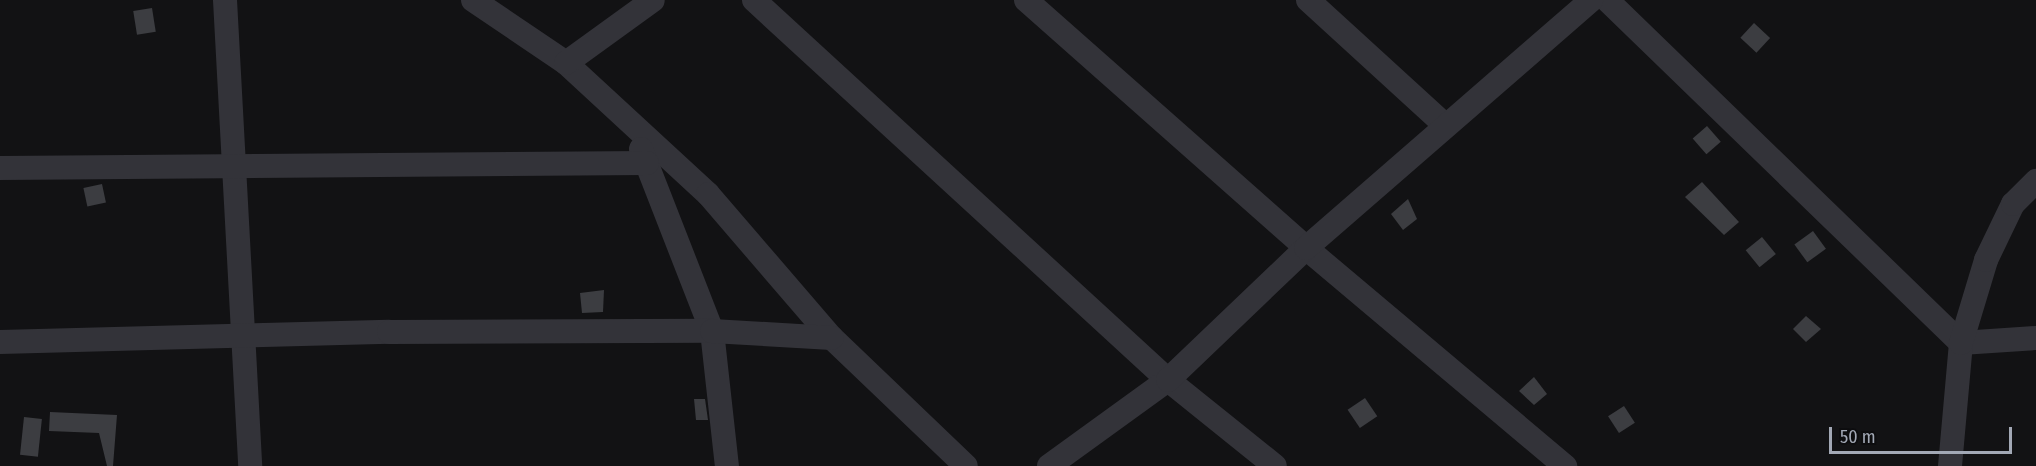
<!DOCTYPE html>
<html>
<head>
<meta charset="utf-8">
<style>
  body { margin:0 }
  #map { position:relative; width:2036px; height:466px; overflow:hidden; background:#121214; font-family:"Fira Sans Condensed",sans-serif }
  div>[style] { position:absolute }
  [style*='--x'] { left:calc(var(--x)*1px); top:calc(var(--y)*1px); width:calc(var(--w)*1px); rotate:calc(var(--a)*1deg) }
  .building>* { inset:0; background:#3c3d41; transform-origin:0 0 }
  .minor>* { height:24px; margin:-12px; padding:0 12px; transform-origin:12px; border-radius:12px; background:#333339 }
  span { translate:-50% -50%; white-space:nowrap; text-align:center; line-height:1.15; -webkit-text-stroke:4.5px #0d0d0f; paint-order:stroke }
  .scale { position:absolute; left:1829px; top:427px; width:183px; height:27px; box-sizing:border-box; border:3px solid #a2a8b5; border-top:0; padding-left:8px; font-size:18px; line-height:21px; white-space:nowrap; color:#a2a8b5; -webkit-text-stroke:4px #0d0d0f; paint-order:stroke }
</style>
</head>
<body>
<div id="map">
  <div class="building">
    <i style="left:152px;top:8px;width:24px;height:19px;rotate:81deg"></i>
    <i style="left:1754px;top:23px;width:22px;height:20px;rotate:43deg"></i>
    <i style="left:1707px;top:126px;width:21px;height:19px;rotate:49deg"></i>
    <i style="clip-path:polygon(1702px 182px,1739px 222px,1724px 235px,1685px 197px)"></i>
    <i style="left:102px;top:184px;width:19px;height:19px;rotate:78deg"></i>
    <i style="clip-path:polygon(1408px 199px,1417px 219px,1403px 230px,1391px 214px)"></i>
    <i style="left:1813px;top:231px;width:22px;height:23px;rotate:54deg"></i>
    <i style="left:1762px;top:237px;width:22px;height:21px;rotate:51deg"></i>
    <i style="clip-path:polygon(604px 290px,603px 312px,582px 313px,580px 293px)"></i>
    <i style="clip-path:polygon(1806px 316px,1821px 329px,1806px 342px,1793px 329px)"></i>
    <i style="clip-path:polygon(1534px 377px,1547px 394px,1534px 405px,1519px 391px)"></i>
    <i style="left:1365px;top:398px;width:22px;height:21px;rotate:56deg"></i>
    <i style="clip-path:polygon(694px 399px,705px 399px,708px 420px,696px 420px)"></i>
    <i style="left:1624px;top:406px;width:20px;height:19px;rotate:57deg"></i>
    <i style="clip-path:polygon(50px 412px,117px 415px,113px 466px,107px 466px,99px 433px,49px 431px)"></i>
    <i style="left:24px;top:417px;width:18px;height:38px;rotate:6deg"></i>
  </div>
  <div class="minor">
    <i style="--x:225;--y:0;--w:467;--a:86.9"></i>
    <i style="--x:473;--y:0;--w:112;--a:34.1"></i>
    <i style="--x:566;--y:63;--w:193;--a:42.7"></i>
    <i style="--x:708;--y:194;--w:190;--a:49.3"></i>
    <i style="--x:832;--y:338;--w:185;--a:43.7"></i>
    <i style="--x:754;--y:0;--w:562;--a:42.55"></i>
    <i style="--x:1168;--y:380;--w:137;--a:38.8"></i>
    <i style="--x:1026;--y:0;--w:374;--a:41.5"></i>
    <i style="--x:1306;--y:248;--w:339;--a:40.1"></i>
    <i style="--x:1308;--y:0;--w:184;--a:42.4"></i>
    <i style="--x:1607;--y:0;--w:493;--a:44.1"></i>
    <i style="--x:1961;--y:343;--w:75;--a:-3.8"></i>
    <i style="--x:566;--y:63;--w:107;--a:-35.9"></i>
    <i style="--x:641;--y:149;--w:195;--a:68.7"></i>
    <i style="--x:712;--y:331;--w:136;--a:83.7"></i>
    <i style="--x:0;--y:168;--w:647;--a:-0.44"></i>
    <i style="--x:0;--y:342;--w:389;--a:-1.5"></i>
    <i style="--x:389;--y:332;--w:323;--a:-0.2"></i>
    <i style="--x:712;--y:331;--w:120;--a:3.3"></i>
    <i style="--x:1049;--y:466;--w:147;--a:-35.9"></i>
    <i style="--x:1168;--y:380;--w:191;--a:-43.7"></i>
    <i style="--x:1306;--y:248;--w:378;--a:-41"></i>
    <i style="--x:1950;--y:466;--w:123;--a:-84.9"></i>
    <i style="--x:1961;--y:343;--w:87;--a:-73.2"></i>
    <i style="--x:1986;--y:260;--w:62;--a:-64.3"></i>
    <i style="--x:2013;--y:204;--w:33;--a:-45"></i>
  </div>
  <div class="scale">50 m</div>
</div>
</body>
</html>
